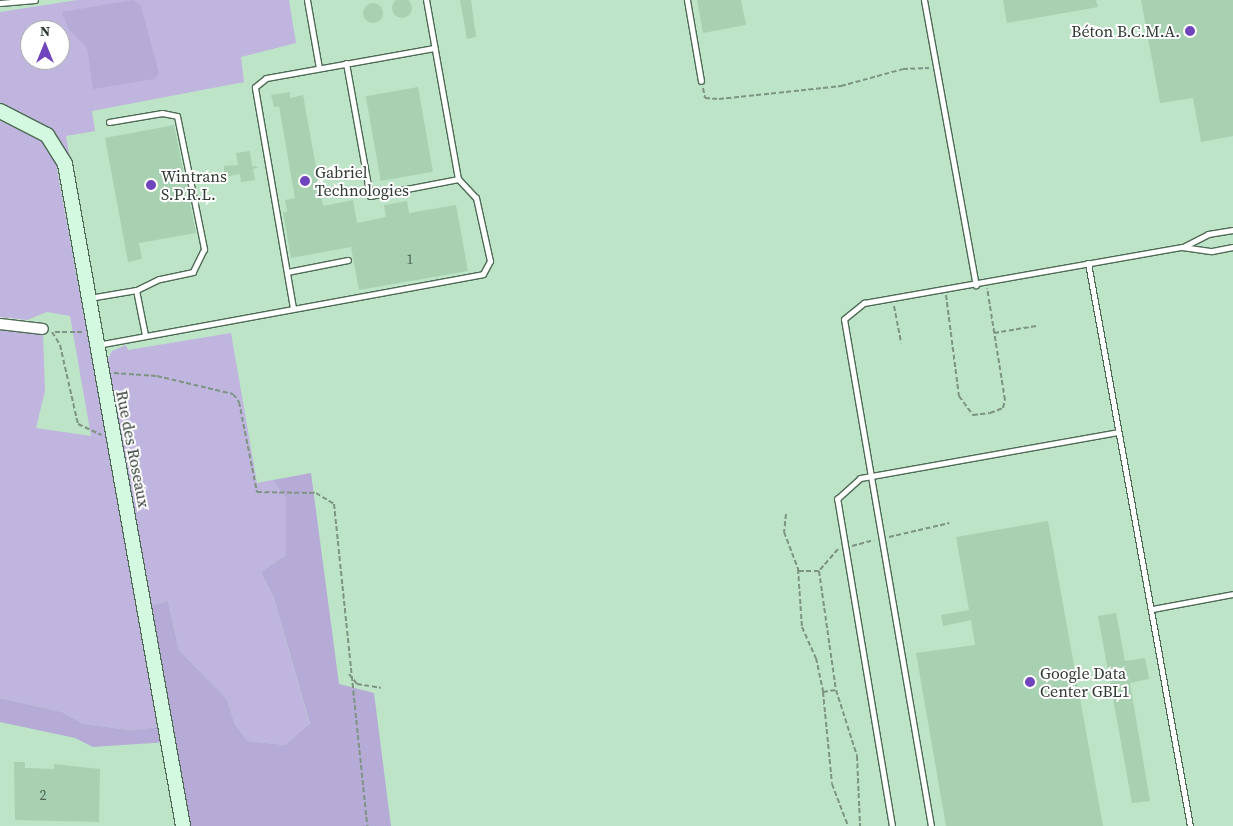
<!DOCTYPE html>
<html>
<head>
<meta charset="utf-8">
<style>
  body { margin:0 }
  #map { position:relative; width:1233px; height:826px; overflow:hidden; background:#ccecd4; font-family:"Source Serif 4",serif }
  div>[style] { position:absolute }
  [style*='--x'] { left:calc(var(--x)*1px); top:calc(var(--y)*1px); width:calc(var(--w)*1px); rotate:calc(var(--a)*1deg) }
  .built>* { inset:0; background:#bde4c7 }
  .green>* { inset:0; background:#bfb5de }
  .forest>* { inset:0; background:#b5abd6 }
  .building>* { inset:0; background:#a7d1b1; transform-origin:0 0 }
  .round { border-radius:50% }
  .path>* { height:2px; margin-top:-1px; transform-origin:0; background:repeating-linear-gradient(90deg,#7d9383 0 5px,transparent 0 7.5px) }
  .roads { filter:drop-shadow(1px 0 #4e6a55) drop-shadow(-1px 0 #4e6a55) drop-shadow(0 1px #4e6a55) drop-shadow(0 -1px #4e6a55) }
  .lane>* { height:5px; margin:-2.5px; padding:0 2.5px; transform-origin:2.5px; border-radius:2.5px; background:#fff }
  .street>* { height:10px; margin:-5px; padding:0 5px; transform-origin:5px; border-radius:5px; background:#fff }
  .secondary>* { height:14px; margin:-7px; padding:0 7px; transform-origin:7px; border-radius:7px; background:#d3fae1 }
  .dots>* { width:14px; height:14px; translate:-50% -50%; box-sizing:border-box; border:2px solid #fff; border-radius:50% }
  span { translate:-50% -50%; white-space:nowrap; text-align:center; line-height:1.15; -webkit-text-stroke:4px #fff; paint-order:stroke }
  .number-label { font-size:14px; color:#4e6152 }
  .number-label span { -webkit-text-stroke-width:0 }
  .poi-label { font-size:16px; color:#303c33 }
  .right { translate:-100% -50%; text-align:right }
  .left { translate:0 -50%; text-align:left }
  .street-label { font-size:16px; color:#303c33 }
  .north { position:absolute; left:20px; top:20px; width:50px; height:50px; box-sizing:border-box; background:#fff; border:1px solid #acb1ad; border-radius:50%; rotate:0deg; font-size:14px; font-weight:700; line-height:20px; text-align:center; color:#303c33 }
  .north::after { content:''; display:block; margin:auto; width:18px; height:22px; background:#7044bc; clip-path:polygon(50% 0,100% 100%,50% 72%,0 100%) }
</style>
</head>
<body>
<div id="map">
  <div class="built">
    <i style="clip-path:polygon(evenodd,0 0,1233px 0,1233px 826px,0 826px,0 491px,43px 329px,27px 320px,0 317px,0 0,30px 30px,60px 30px,60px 60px,30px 60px,30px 30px)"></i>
  </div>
  <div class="green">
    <i style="clip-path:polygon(evenodd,77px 0,289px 0,296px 43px,241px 57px,244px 82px,92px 111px,95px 131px,66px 136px,71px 164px,51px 132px,0 106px,0 12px,77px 0,30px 30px,60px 30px,60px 60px,30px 60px,30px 30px)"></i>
    <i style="clip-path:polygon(0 121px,39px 138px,55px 158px,159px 727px,130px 730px,84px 724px,62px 712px,0 698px,0 329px,43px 334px,45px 391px,36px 428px,91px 436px,70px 316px,47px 312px,27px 320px,0 317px)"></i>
    <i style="clip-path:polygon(231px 333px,257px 483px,273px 480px,286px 498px,286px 555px,261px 572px,274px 598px,310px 725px,285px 745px,248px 741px,235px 725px,227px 699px,179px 650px,168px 601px,148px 606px,106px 363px,112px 351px,126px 345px,128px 350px)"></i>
  </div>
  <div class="forest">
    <i style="clip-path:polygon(133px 0,141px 6px,159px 73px,154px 79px,93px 89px,87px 48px,69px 30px,62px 12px)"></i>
    <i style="clip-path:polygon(311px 473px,339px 684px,374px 693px,391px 826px,183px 826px,168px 742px,93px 747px,75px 738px,0 722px,0 698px,62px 712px,84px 724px,130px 730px,159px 727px,148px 606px,168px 601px,179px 650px,227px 699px,235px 725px,248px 741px,285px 745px,310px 724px,274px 598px,261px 572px,286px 555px,286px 498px,273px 480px)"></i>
  </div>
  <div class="building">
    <i class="round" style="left:392px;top:-2px;width:20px;height:20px"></i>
    <i style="clip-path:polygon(460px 0,471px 0,476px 37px,467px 39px)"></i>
    <i style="clip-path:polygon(697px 0,741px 0,746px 25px,703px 33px)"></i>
    <i style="clip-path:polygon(1003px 0,1096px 0,1098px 7px,1007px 23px)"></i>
    <i style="clip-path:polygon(1141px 0,1233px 0,1233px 136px,1201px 142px,1193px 98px,1160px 103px)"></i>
    <i class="round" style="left:363px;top:3px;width:20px;height:20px"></i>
    <i style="left:418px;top:87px;width:86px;height:53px;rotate:80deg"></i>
    <i style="clip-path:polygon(290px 92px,290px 98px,303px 95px,323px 206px,353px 200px,357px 223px,386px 217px,384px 205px,407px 201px,409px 213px,456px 205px,468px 271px,359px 290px,351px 247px,291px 258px,283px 212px,287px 212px,285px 200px,295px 198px,279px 106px,274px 107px,271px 95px)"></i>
    <i style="clip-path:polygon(174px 125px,196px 233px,139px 243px,142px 259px,128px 262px,105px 138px)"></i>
    <i style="clip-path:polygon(250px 151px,252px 166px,259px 167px,253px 169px,255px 180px,241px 182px,240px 174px,224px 177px,224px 166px,238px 165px,236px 153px)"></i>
    <i style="clip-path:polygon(1048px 521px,1103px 826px,946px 826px,916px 653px,975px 645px,971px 620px,943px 626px,941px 615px,969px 610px,956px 537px)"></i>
    <i style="clip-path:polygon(1116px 613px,1125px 661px,1145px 658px,1149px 679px,1130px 683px,1150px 801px,1132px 803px,1098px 616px)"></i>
    <i style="clip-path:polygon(14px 762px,25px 762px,25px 768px,54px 769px,54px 764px,100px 769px,99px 822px,15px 820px)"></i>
  </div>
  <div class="path">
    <i style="--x:703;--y:88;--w:10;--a:79"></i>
    <i style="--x:705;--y:98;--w:14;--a:4"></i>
    <i style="--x:719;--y:99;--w:123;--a:-6.1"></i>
    <i style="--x:841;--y:86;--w:64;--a:-15.3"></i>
    <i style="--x:903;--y:69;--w:26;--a:-2"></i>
    <i style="--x:946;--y:295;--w:102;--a:82.7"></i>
    <i style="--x:959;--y:396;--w:24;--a:54"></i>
    <i style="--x:973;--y:415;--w:17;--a:-7"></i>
    <i style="--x:990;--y:413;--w:14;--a:-21"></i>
    <i style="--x:1003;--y:408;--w:8;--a:-76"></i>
    <i style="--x:1005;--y:400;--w:113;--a:-99.1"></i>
    <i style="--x:894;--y:306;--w:38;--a:79"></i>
    <i style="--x:52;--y:332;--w:15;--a:58"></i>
    <i style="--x:60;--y:345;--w:81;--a:77.2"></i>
    <i style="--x:78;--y:424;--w:26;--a:25"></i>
    <i style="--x:55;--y:332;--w:29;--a:0"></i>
    <i style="--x:994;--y:333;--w:43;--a:-9.5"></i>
    <i style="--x:114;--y:373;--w:43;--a:4"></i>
    <i style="--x:157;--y:376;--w:78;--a:13.3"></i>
    <i style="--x:233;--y:394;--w:10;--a:53"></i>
    <i style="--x:239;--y:402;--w:92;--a:78.7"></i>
    <i style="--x:257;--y:492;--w:59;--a:1"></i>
    <i style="--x:316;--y:493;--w:21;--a:31"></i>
    <i style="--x:334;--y:504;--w:324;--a:84.1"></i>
    <i style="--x:786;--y:514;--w:18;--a:96"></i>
    <i style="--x:784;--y:532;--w:40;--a:69"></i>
    <i style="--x:798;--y:569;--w:58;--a:86.1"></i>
    <i style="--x:802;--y:627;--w:34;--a:66"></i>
    <i style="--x:816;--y:658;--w:35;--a:78"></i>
    <i style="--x:823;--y:692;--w:92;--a:84.4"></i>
    <i style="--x:832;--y:784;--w:45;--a:69.1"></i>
    <i style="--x:889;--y:537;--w:62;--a:-13.1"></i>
    <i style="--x:852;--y:546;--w:23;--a:-15"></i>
    <i style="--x:838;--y:549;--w:29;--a:131"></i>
    <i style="--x:819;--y:571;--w:120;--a:81.9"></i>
    <i style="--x:836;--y:690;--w:69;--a:72.3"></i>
    <i style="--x:857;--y:756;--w:70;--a:87.5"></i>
    <i style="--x:799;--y:571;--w:20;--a:0"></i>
    <i style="--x:349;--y:674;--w:13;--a:51"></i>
    <i style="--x:357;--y:684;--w:24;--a:9"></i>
    <i style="--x:823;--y:692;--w:13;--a:-9"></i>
  </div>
  <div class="roads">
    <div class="lane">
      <i style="--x:307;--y:0;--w:69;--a:80"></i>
      <i style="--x:687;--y:0;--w:82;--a:80.2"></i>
      <i style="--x:924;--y:0;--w:290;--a:79.7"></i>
      <i style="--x:0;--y:3;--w:35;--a:-5"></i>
      <i style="--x:346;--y:63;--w:135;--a:79.8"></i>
      <i style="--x:370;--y:196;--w:90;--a:-10.9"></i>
      <i style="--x:458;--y:179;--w:182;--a:-100.1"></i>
      <i style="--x:109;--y:122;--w:54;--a:-9.6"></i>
      <i style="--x:162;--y:113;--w:15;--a:11"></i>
      <i style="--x:177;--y:116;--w:136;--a:78.5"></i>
      <i style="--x:204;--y:249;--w:25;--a:116"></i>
      <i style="--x:193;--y:272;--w:35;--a:168"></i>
      <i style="--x:159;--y:279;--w:25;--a:154"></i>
      <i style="--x:1183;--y:247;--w:28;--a:-27"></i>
      <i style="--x:1208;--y:234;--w:25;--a:-9"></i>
      <i style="--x:1088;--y:263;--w:572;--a:79.73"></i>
      <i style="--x:287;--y:272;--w:62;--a:-11.1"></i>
      <i style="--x:89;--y:298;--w:48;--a:-9.7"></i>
      <i style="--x:136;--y:290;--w:46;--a:78.7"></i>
      <i style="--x:293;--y:308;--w:224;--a:-99.8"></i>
      <i style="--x:255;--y:87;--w:14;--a:-39"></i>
      <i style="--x:266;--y:78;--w:171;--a:-10.1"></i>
      <i style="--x:97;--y:345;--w:392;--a:-10.4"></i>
      <i style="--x:483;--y:274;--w:15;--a:-62"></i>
      <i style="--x:490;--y:261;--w:65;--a:-102.5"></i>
      <i style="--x:476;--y:198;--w:26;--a:-133"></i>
      <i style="--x:1152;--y:609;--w:82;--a:-10.5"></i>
      <i style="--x:892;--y:826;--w:332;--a:-99.5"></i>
      <i style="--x:837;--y:499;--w:31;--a:-42"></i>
      <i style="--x:860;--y:478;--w:262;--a:-10.1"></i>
      <i style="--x:931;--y:826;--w:514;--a:-99.74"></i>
      <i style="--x:844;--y:319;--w:26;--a:-39"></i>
      <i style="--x:864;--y:303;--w:323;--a:-10"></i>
      <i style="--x:1182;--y:247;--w:30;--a:8"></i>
      <i style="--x:1212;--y:251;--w:21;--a:-11"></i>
    </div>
    <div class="street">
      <i style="--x:0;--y:324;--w:43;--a:6.6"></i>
    </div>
    <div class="secondary">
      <i style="--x:0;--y:111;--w:53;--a:27.1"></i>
      <i style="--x:47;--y:135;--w:34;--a:58"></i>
      <i style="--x:65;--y:164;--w:672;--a:79.89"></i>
    </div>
  </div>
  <div class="dots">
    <i style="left:1190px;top:31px;background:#7044bc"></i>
    <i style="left:305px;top:181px;background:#7044bc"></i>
    <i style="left:151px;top:185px;background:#7044bc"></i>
    <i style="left:1030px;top:682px;background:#7044bc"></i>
  </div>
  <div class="number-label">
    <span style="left:410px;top:259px">1</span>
    <span style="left:43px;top:795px">2</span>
  </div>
  <div class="poi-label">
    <span class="right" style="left:1180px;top:31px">Béton B.C.M.A.</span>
    <span class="left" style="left:315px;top:181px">Gabriel<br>Technologies</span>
    <span class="left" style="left:161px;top:185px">Wintrans<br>S.P.R.L.</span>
    <span class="left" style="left:1040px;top:682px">Google Data<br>Center GBL1</span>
  </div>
  <div class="street-label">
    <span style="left:133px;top:449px;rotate:79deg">Rue des Roseaux</span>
  </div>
  <div class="north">N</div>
</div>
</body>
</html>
